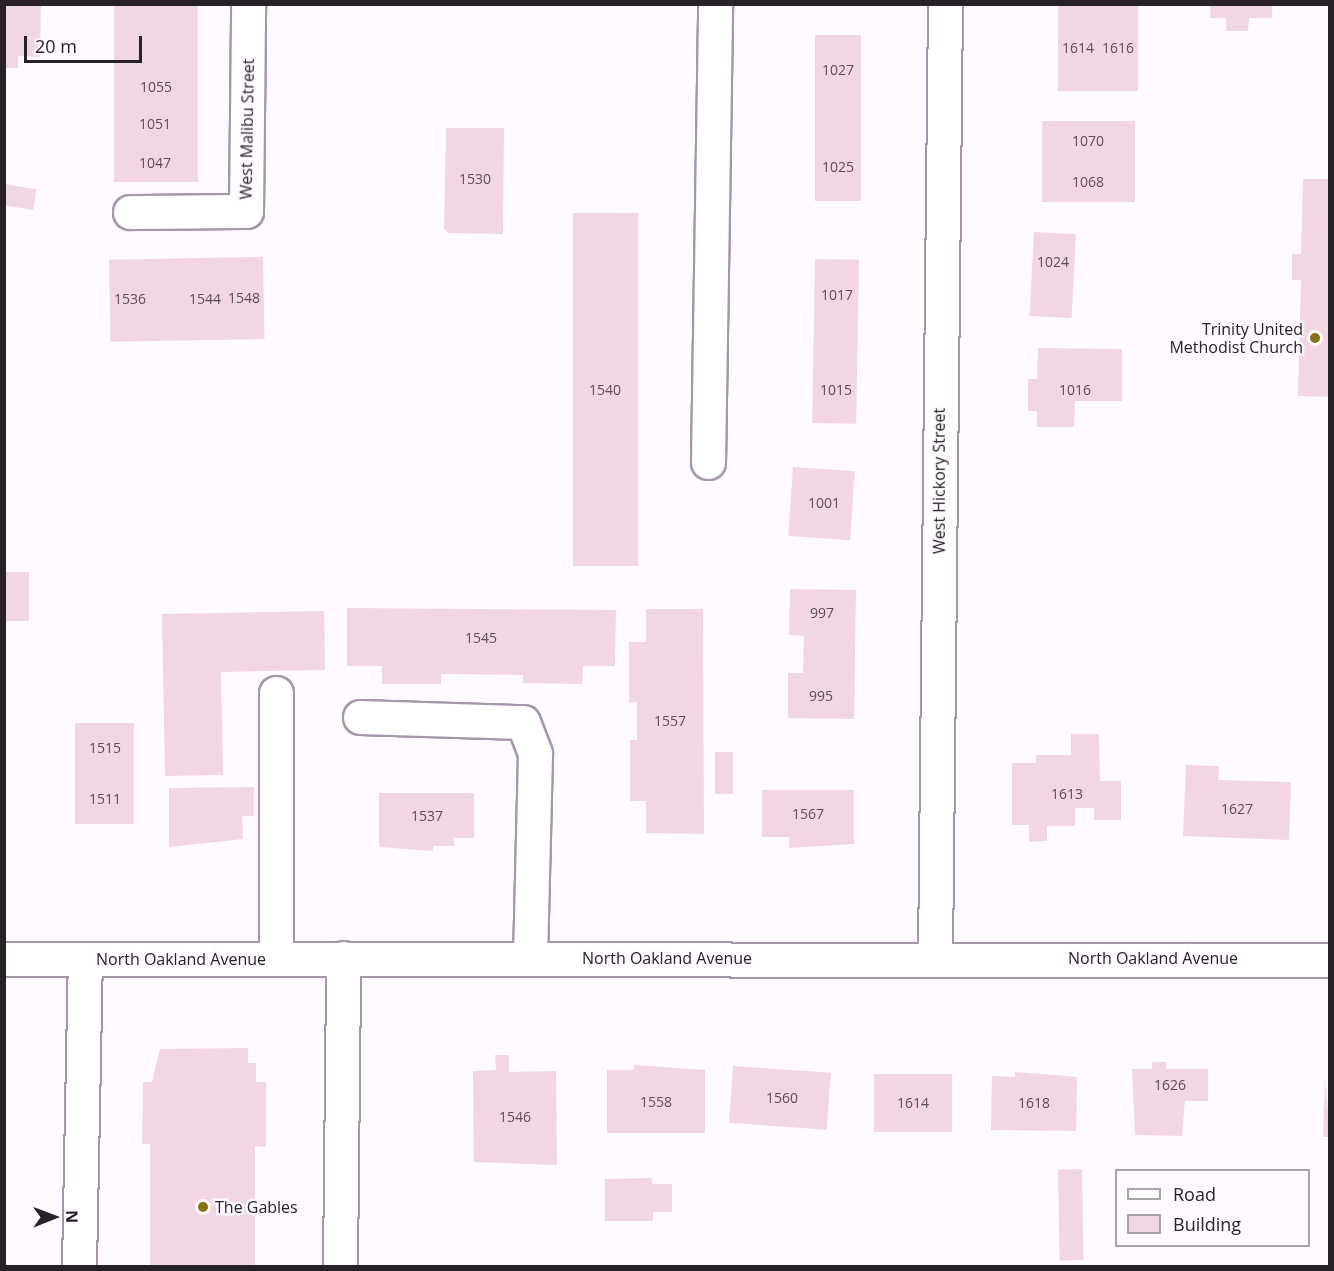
<!DOCTYPE html>
<html>
<head>
<meta charset="utf-8">
<style>
  body { margin:0 }
  #map { position:relative; width:1334px; height:1271px; overflow:hidden; background:#fefaff; font-family:"Open Sans",sans-serif }
  div>[style] { position:absolute }
  [style*='--x'] { left:calc(var(--x)*1px); top:calc(var(--y)*1px); width:calc(var(--w)*1px); rotate:calc(var(--a)*1deg) }
  .building>* { inset:0; background:#f2d6e4; transform-origin:0 0 }
  .roads { filter:drop-shadow(2px 0 #a696ab) drop-shadow(-2px 0 #a696ab) drop-shadow(0 2px #a696ab) drop-shadow(0 -2px #a696ab) }
  .minor>* { height:33px; margin:-16.5px; padding:0 16.5px; transform-origin:16.5px; border-radius:16.5px; background:#fff }
  .dots>* { width:16px; height:16px; translate:-50% -50%; box-sizing:border-box; border:3px solid #fefaff; border-radius:50% }
  span { translate:-50% -50%; white-space:nowrap; text-align:center; line-height:1.15; -webkit-text-stroke:5px #fefaff; paint-order:stroke }
  .number-label { font-size:14px; color:#5a4e58 }
  .number-label span { -webkit-text-stroke-width:0 }
  .street-label { font-size:16px; color:#28212a }
  .poi-label { font-size:16px; color:#28212a }
  .right { translate:-100% -50%; text-align:right }
  .left { translate:0 -50%; text-align:left }
  .frame { position:absolute; inset:0; border:6px solid #28212a; pointer-events:none }
  .legend { position:absolute; left:1115px; top:1169px; width:195px; height:78px; box-sizing:border-box; background:#fefaff; border:2px solid #a8a3aa; margin:0; padding:8px 10px; list-style:none; font-size:18px; color:#28212a }
  .legend li { display:flex; align-items:center; gap:12px; height:30px }
  .legend b { width:30px; border:2px solid #a8a3aa }
  .north { position:absolute; left:24px; top:1187px; width:60px; height:60px; -webkit-text-stroke:4px #fefaff; paint-order:stroke; rotate:89deg; font-size:16px; font-weight:700; line-height:24px; text-align:center; color:#28212a }
  .north::after { content:''; display:block; margin:auto; width:21px; height:27px; background:#28212a; clip-path:polygon(50% 0,100% 100%,50% 72%,0 100%) }
  .scale { position:absolute; left:24px; top:36px; width:118px; height:27px; box-sizing:border-box; border:3px solid #28212a; border-top:0; padding-left:8px; font-size:18px; line-height:21px; white-space:nowrap; color:#28212a; -webkit-text-stroke:4px #fefaff; paint-order:stroke }
</style>
</head>
<body>
<div id="map">
  <div class="building">
    <i style="clip-path:polygon(4px 4px,41px 4px,40px 57px,18px 56px,18px 68px,4px 68px)"></i>
    <i style="left:114px;top:4px;width:84px;height:178px"></i>
    <i style="left:1058px;top:4px;width:80px;height:87px"></i>
    <i style="clip-path:polygon(1211px 4px,1272px 4px,1272px 18px,1249px 18px,1248px 31px,1226px 31px,1226px 18px,1210px 18px)"></i>
    <i style="left:861px;top:35px;width:166px;height:46px;rotate:90deg"></i>
    <i style="left:1042px;top:121px;width:93px;height:81px"></i>
    <i style="clip-path:polygon(446px 128px,504px 128px,503px 234px,448px 233px,444px 229px)"></i>
    <i style="clip-path:polygon(1303px 179px,1330px 179px,1330px 397px,1298px 396px,1301px 280px,1292px 280px,1292px 254px,1301px 254px)"></i>
    <i style="left:4px;top:184px;width:33px;height:21px;rotate:9deg"></i>
    <i style="left:573px;top:213px;width:65px;height:353px"></i>
    <i style="left:1034px;top:232px;width:42px;height:84px;rotate:3deg"></i>
    <i style="left:263px;top:257px;width:82px;height:154px;rotate:89deg"></i>
    <i style="left:815px;top:259px;width:44px;height:164px;rotate:1deg"></i>
    <i style="clip-path:polygon(1038px 348px,1122px 349px,1122px 401px,1075px 401px,1074px 427px,1037px 427px,1037px 411px,1028px 411px,1028px 379px,1037px 379px)"></i>
    <i style="left:793px;top:467px;width:62px;height:69px;rotate:4deg"></i>
    <i style="left:4px;top:572px;width:25px;height:49px"></i>
    <i style="clip-path:polygon(790px 589px,856px 590px,854px 719px,788px 718px,788px 673px,803px 673px,804px 636px,789px 635px)"></i>
    <i style="clip-path:polygon(347px 608px,616px 610px,615px 666px,583px 666px,582px 684px,523px 683px,523px 675px,441px 674px,441px 684px,382px 684px,382px 666px,347px 666px)"></i>
    <i style="clip-path:polygon(646px 609px,703px 609px,704px 834px,646px 833px,646px 801px,630px 801px,630px 740px,637px 740px,637px 702px,629px 703px,629px 642px,646px 642px)"></i>
    <i style="clip-path:polygon(324px 611px,325px 670px,221px 672px,223px 775px,165px 776px,162px 614px)"></i>
    <i style="left:75px;top:723px;width:59px;height:101px"></i>
    <i style="clip-path:polygon(1071px 734px,1099px 734px,1100px 781px,1121px 781px,1121px 820px,1094px 820px,1094px 808px,1075px 808px,1075px 826px,1047px 826px,1047px 841px,1029px 842px,1029px 825px,1012px 825px,1012px 763px,1036px 763px,1036px 755px,1071px 755px)"></i>
    <i style="left:715px;top:752px;width:18px;height:42px"></i>
    <i style="clip-path:polygon(1186px 765px,1219px 766px,1218px 780px,1291px 782px,1289px 840px,1183px 836px)"></i>
    <i style="clip-path:polygon(254px 787px,254px 816px,242px 816px,243px 839px,169px 847px,169px 788px)"></i>
    <i style="clip-path:polygon(762px 790px,854px 790px,854px 844px,789px 848px,789px 837px,762px 837px)"></i>
    <i style="clip-path:polygon(379px 793px,474px 793px,474px 838px,454px 838px,454px 846px,433px 846px,433px 851px,379px 847px)"></i>
    <i style="clip-path:polygon(248px 1048px,248px 1063px,256px 1063px,256px 1082px,266px 1082px,266px 1147px,255px 1146px,255px 1266px,150px 1266px,150px 1144px,142px 1144px,143px 1082px,152px 1082px,160px 1049px)"></i>
    <i style="clip-path:polygon(495px 1055px,509px 1055px,509px 1072px,556px 1071px,557px 1165px,474px 1162px,473px 1071px,496px 1070px)"></i>
    <i style="clip-path:polygon(1152px 1062px,1166px 1062px,1166px 1069px,1208px 1069px,1208px 1101px,1185px 1101px,1182px 1136px,1135px 1135px,1132px 1069px,1152px 1069px)"></i>
    <i style="clip-path:polygon(634px 1065px,705px 1070px,705px 1133px,607px 1133px,607px 1070px,634px 1070px)"></i>
    <i style="left:733px;top:1066px;width:98px;height:57px;rotate:4deg"></i>
    <i style="clip-path:polygon(1015px 1072px,1077px 1077px,1076px 1131px,991px 1130px,992px 1076px,1015px 1077px)"></i>
    <i style="left:874px;top:1074px;width:78px;height:58px"></i>
    <i style="clip-path:polygon(1325px 1077px,1330px 1137px,1323px 1137px)"></i>
    <i style="left:1082px;top:1169px;width:91px;height:24px;rotate:89deg"></i>
    <i style="clip-path:polygon(652px 1178px,652px 1184px,672px 1184px,672px 1212px,653px 1212px,653px 1221px,605px 1221px,605px 1179px)"></i>
  </div>
  <div class="roads">
    <div class="minor">
      <i style="--x:130;--y:212;--w:116;--a:-0.5"></i>
      <i style="--x:246;--y:211;--w:207;--a:-89.4"></i>
      <i style="--x:708;--y:462;--w:458;--a:-89.1"></i>
      <i style="--x:276;--y:693;--w:265;--a:90"></i>
      <i style="--x:360;--y:717;--w:163;--a:1.8"></i>
      <i style="--x:523;--y:722;--w:34;--a:69"></i>
      <i style="--x:535;--y:754;--w:204;--a:91.4"></i>
      <i style="--x:935;--y:957;--w:953;--a:-89.4"></i>
      <i style="--x:4;--y:959;--w:1326;--a:0.04"></i>
      <i style="--x:79;--y:1266;--w:307;--a:-88.9"></i>
      <i style="--x:340;--y:1266;--w:308;--a:-89.4"></i>
    </div>
  </div>
  <div class="dots">
    <i style="left:1315px;top:338px;background:#857112"></i>
    <i style="left:203px;top:1207px;background:#857112"></i>
  </div>
  <div class="number-label">
    <span style="left:1078px;top:48px">1614</span>
    <span style="left:1118px;top:48px">1616</span>
    <span style="left:838px;top:70px">1027</span>
    <span style="left:156px;top:87px">1055</span>
    <span style="left:155px;top:124px">1051</span>
    <span style="left:1088px;top:141px">1070</span>
    <span style="left:155px;top:163px">1047</span>
    <span style="left:838px;top:167px">1025</span>
    <span style="left:475px;top:179px">1530</span>
    <span style="left:1088px;top:182px">1068</span>
    <span style="left:1053px;top:262px">1024</span>
    <span style="left:837px;top:295px">1017</span>
    <span style="left:244px;top:298px">1548</span>
    <span style="left:130px;top:299px">1536</span>
    <span style="left:205px;top:299px">1544</span>
    <span style="left:605px;top:390px">1540</span>
    <span style="left:836px;top:390px">1015</span>
    <span style="left:1075px;top:390px">1016</span>
    <span style="left:824px;top:503px">1001</span>
    <span style="left:822px;top:613px">997</span>
    <span style="left:481px;top:638px">1545</span>
    <span style="left:821px;top:696px">995</span>
    <span style="left:670px;top:721px">1557</span>
    <span style="left:105px;top:748px">1515</span>
    <span style="left:1067px;top:794px">1613</span>
    <span style="left:105px;top:799px">1511</span>
    <span style="left:1237px;top:809px">1627</span>
    <span style="left:808px;top:814px">1567</span>
    <span style="left:427px;top:816px">1537</span>
    <span style="left:1170px;top:1085px">1626</span>
    <span style="left:782px;top:1098px">1560</span>
    <span style="left:656px;top:1102px">1558</span>
    <span style="left:913px;top:1103px">1614</span>
    <span style="left:1034px;top:1103px">1618</span>
    <span style="left:515px;top:1117px">1546</span>
  </div>
  <div class="street-label">
    <span style="left:247px;top:129px;rotate:-89deg">West Malibu Street</span>
    <span style="left:939px;top:481px;rotate:-90deg">West Hickory Street</span>
    <span style="left:667px;top:958px">North Oakland Avenue</span>
    <span style="left:1153px;top:958px">North Oakland Avenue</span>
    <span style="left:181px;top:959px">North Oakland Avenue</span>
  </div>
  <div class="poi-label">
    <span class="right" style="left:1303px;top:338px">Trinity United<br>Methodist Church</span>
    <span class="left" style="left:215px;top:1207px">The Gables</span>
  </div>
  <div class="frame"></div>
  <ul class="legend">
  <li><b style="height:8px;background:#fff"></b>Road</li>
  <li><b style="height:16px;background:#f2d6e4"></b>Building</li>
  </ul>
  <div class="north">N</div>
  <div class="scale">20 m</div>
</div>
</body>
</html>
